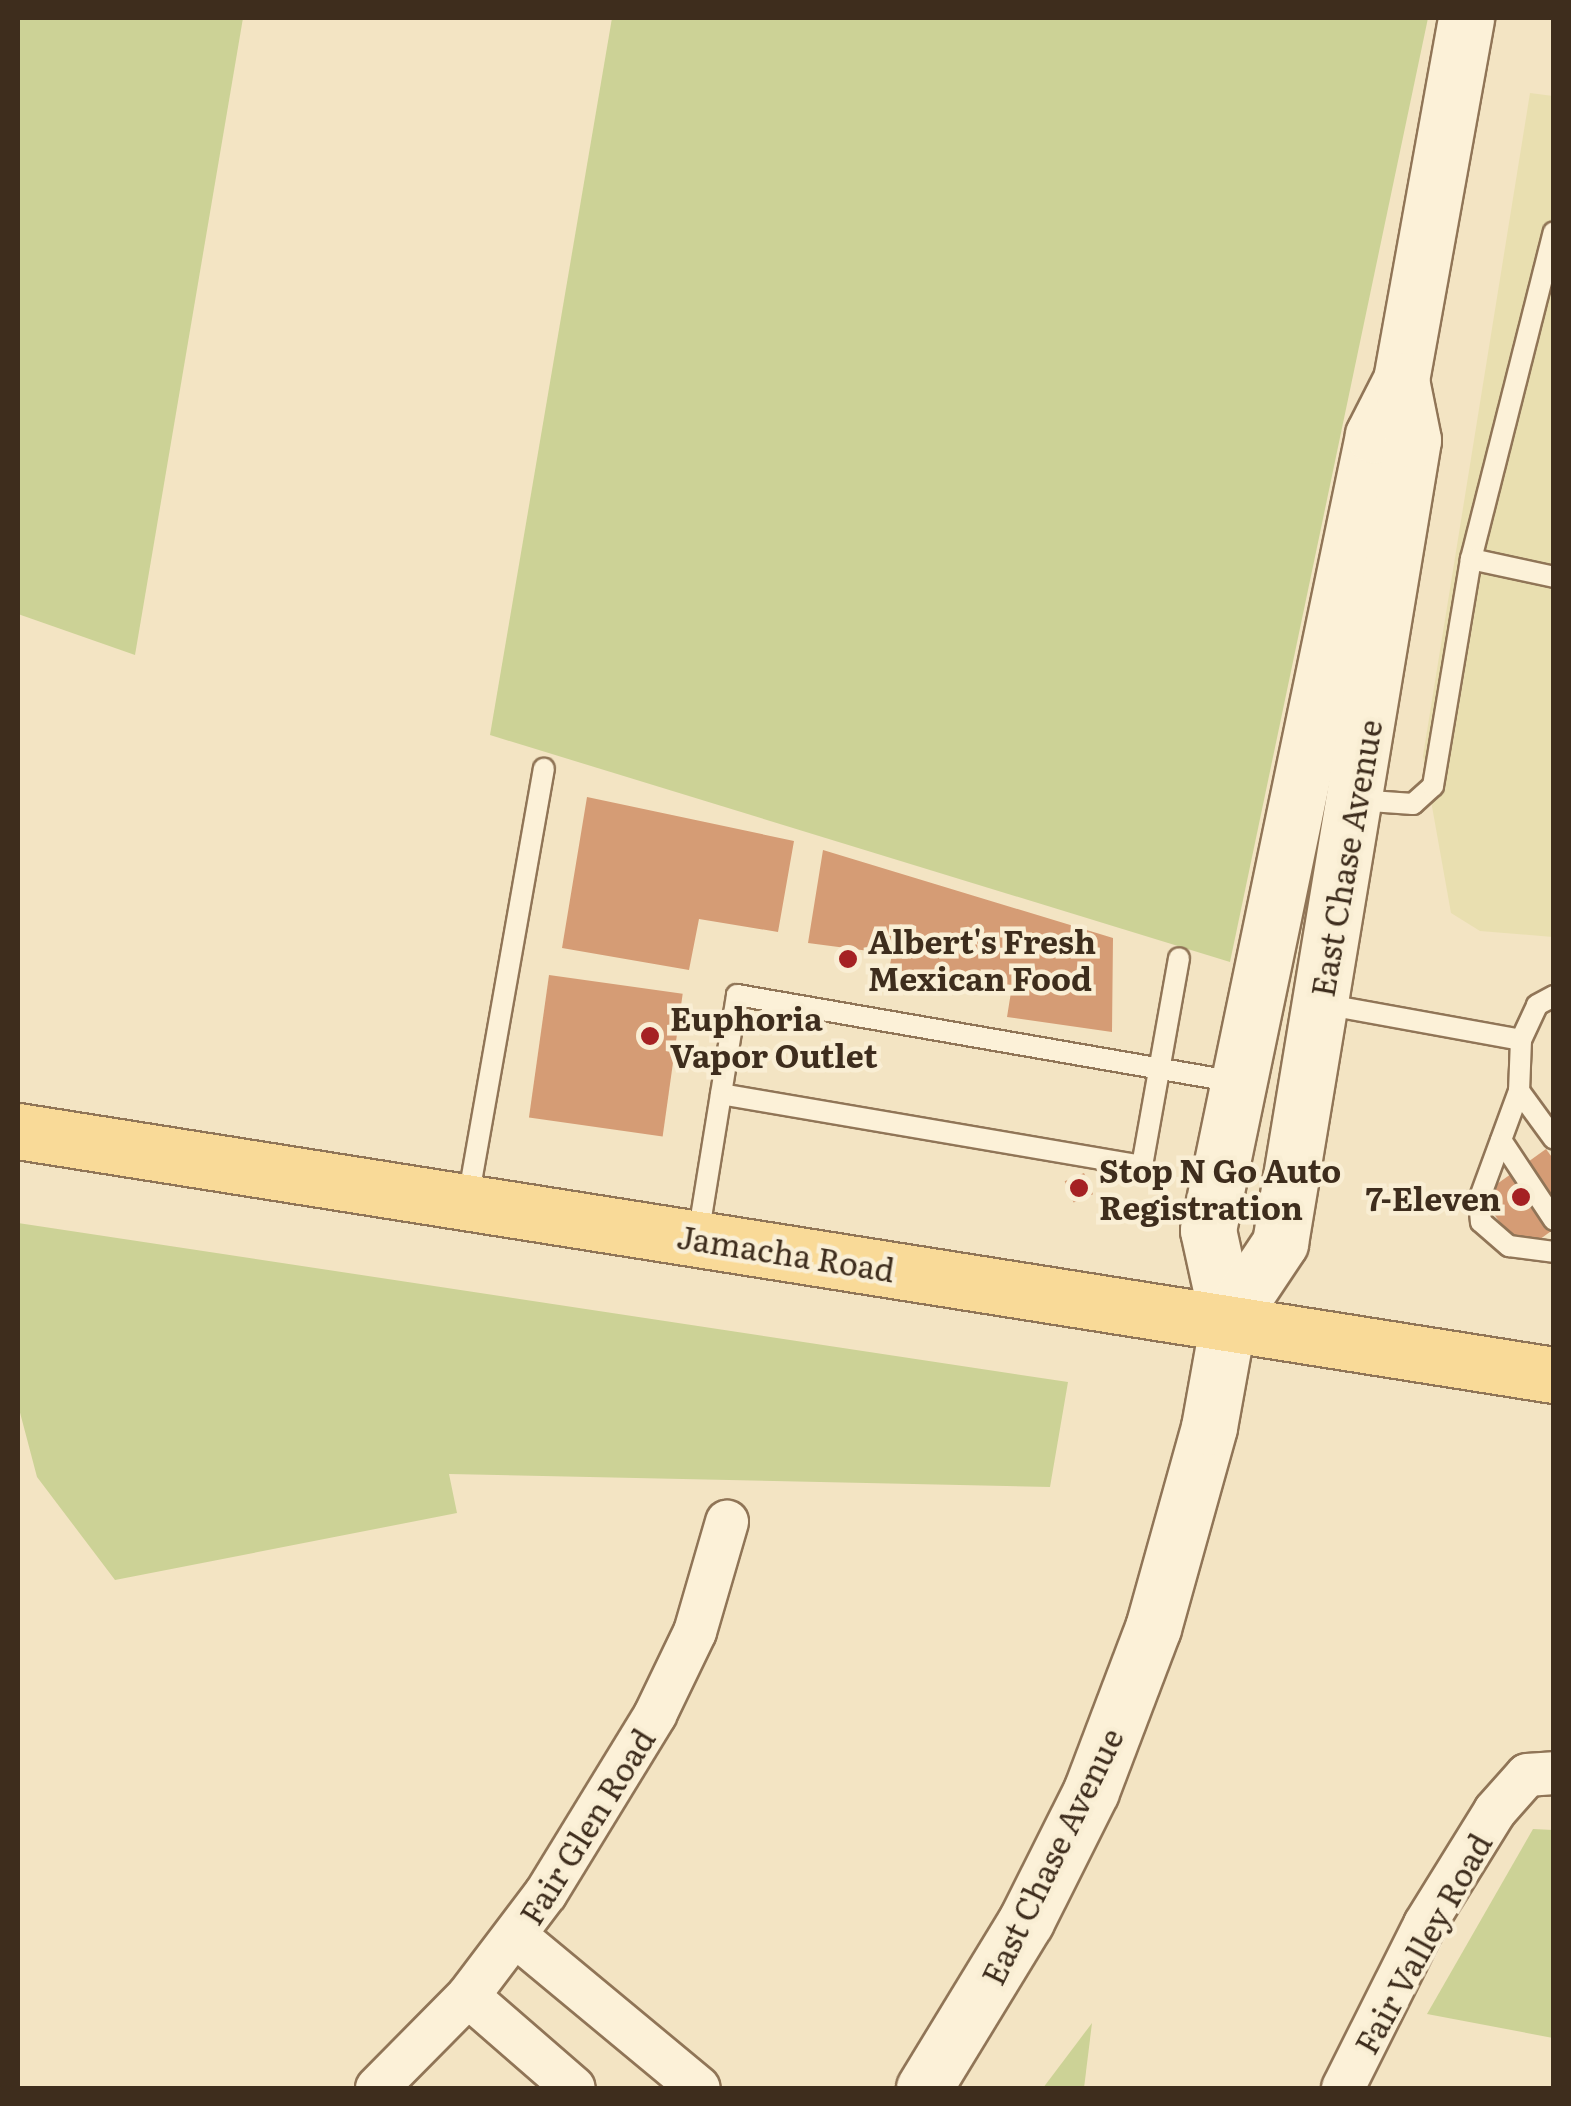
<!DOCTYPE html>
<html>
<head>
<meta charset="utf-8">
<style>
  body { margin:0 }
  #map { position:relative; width:1571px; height:2106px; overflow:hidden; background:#f3e4c3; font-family:Literata,serif }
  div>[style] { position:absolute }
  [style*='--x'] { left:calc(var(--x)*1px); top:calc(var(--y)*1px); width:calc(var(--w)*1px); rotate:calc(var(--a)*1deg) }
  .farmland>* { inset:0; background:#e9dfb0 }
  .green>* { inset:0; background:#ccd296 }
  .building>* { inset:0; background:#d59c75; transform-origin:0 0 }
  .roads { filter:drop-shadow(2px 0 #907557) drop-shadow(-2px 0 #907557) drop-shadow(0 2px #907557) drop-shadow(0 -2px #907557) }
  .service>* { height:20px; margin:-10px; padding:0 10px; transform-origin:10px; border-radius:10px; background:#fcf1d8 }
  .minor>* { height:42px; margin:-21px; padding:0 21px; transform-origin:21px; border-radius:21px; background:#fcf1d8 }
  .secondary>* { height:55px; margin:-27.5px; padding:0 27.5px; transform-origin:27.5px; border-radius:27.5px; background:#fcf1d8 }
  .primary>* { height:55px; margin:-27.5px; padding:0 27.5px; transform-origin:27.5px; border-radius:27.5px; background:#f9da98 }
  .dots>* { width:28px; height:28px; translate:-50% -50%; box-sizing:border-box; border:5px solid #f9eed4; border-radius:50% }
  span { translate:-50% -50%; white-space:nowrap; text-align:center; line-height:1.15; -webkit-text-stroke:9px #f9eed4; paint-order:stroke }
  .street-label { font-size:32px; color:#3e2d1d }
  .poi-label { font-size:32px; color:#3e2d1d; font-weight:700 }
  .left { translate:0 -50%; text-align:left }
  .right { translate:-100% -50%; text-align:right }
  .frame { position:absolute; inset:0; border:20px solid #3e2d1d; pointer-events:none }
</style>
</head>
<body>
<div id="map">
  <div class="farmland">
    <i style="clip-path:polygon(1530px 93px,1553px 96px,1553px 937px,1480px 931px,1451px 913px,1423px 756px)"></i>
  </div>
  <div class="green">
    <i style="clip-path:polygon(18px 18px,243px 18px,135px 655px,18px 614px)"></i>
    <i style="clip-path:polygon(612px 18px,1428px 18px,1230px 962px,490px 735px)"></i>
    <i style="clip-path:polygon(18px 1223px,1068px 1382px,1050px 1487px,449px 1474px,457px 1513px,115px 1580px,37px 1477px,18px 1405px)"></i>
    <i style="clip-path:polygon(1533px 1829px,1553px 1830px,1553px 2038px,1427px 2014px)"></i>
    <i style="clip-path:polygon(1092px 2023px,1084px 2088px,1043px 2088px)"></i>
  </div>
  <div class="building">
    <i style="clip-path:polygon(587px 797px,794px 841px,778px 932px,699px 919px,689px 970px,562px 948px)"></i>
    <i style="clip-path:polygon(823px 850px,1113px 938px,1112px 1032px,1007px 1017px,1011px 992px,889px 970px,892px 954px,808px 943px)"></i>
    <i style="left:549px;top:975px;width:135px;height:144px;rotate:8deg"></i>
    <i style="clip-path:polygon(1546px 1149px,1554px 1160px,1554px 1229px,1532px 1245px,1515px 1244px,1487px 1204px,1490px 1189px)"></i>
    <i style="left:1084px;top:1173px;width:23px;height:21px;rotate:67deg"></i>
  </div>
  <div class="roads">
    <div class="service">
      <i style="--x:1471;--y:559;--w:337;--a:-75.8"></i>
      <i style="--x:1356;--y:800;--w:57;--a:4"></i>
      <i style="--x:1413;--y:804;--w:27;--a:-42"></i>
      <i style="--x:1433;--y:786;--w:230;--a:-80.5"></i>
      <i style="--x:1471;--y:559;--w:85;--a:12.2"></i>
      <i style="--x:1323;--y:1004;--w:201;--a:10.3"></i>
      <i style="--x:1521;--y:1040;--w:38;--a:-65"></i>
      <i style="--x:1537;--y:1005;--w:19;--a:-28"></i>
      <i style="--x:1521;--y:1040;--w:51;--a:92.2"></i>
      <i style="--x:1519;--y:1091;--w:59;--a:53.9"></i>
      <i style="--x:1519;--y:1091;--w:116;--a:110.2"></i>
      <i style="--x:1479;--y:1200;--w:22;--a:85"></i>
      <i style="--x:1481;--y:1222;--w:37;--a:41"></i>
      <i style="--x:1509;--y:1246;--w:45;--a:7.6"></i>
      <i style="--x:721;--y:1094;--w:427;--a:9.7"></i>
      <i style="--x:1142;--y:1166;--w:211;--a:-79.9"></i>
      <i style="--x:1501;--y:1140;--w:96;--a:56.5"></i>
      <i style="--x:468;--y:1199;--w:437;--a:-80"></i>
      <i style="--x:698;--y:1236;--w:244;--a:-80.8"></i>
      <i style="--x:737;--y:995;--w:507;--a:9.89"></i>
    </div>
    <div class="minor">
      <i style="--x:517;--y:1937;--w:236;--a:39.7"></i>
      <i style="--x:468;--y:1996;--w:140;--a:41"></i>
      <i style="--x:377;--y:2088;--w:129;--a:-45.3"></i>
      <i style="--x:468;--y:1996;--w:129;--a:-52.9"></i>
      <i style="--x:546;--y:1893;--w:209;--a:-58.5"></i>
      <i style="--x:655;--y:1715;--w:92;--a:-64.3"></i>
      <i style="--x:695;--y:1632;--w:115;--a:-73.8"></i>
      <i style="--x:1343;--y:2088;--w:183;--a:-63.4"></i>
      <i style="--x:1425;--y:1924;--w:133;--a:-58.2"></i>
      <i style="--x:1495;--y:1811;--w:48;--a:-48.4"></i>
      <i style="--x:1527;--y:1775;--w:27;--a:-4"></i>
    </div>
    <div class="secondary">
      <i style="--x:1228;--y:1321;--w:93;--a:-102.4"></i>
      <i style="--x:1208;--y:1230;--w:812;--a:-78.27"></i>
      <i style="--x:1373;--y:435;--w:62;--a:-63"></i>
      <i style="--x:1401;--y:380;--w:368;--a:-79.8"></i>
      <i style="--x:924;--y:2088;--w:196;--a:-58.6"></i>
      <i style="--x:1026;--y:1921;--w:145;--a:-63.4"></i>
      <i style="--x:1091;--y:1791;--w:174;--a:-69.2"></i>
      <i style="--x:1153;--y:1628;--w:209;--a:-74.4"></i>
      <i style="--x:1209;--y:1427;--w:108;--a:-79.8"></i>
      <i style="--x:1228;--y:1321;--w:94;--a:-56.3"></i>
      <i style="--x:1280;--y:1243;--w:814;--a:-80.6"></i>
      <i style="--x:1413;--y:440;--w:61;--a:-101.3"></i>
    </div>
    <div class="primary">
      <i style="--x:18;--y:1131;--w:1555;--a:9.03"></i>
    </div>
  </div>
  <div class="dots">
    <i style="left:848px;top:959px;background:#a52123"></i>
    <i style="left:650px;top:1036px;background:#a52123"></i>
    <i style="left:1079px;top:1188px;background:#a52123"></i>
    <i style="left:1521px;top:1197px;background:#a52123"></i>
  </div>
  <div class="street-label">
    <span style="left:1345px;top:858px;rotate:-80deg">East Chase Avenue</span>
    <span style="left:786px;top:1252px;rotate:9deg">Jamacha Road</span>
    <span style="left:586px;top:1826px;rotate:-58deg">Fair Glen Road</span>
    <span style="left:1051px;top:1856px;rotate:-64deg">East Chase Avenue</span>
    <span style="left:1422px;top:1943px;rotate:-61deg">Fair Valley Road</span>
  </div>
  <div class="poi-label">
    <span class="left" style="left:868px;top:959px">Albert's Fresh<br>Mexican Food</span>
    <span class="left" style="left:670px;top:1036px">Euphoria<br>Vapor Outlet</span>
    <span class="left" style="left:1099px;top:1188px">Stop N Go Auto<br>Registration</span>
    <span class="right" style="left:1501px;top:1197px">7-Eleven</span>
  </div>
  <div class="frame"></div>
</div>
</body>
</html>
